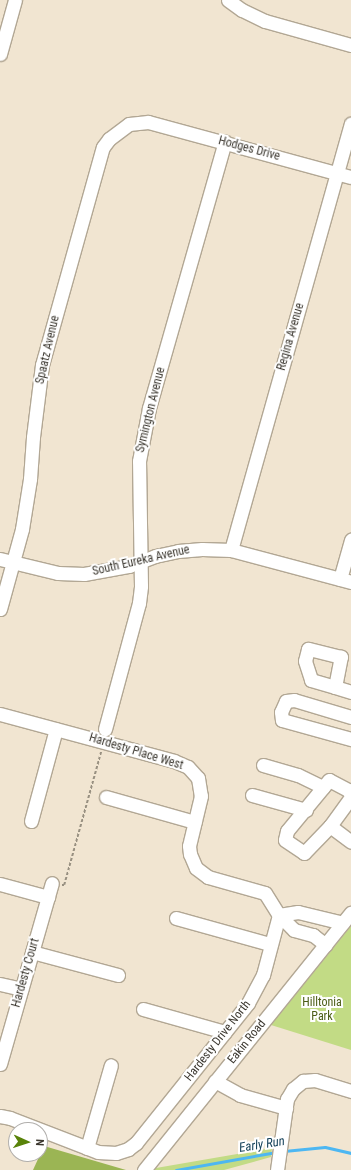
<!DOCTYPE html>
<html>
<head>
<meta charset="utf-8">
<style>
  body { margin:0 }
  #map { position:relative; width:351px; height:1170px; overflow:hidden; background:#f1e5d1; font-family:"Roboto Condensed",sans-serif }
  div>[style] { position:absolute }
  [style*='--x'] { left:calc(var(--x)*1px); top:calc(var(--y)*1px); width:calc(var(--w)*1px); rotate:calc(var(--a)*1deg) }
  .green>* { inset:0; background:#c2db85 }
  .forest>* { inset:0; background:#9bb554 }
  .stream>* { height:3px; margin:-1.5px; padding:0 1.5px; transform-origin:1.5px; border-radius:1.5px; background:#4db7f2 }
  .path>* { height:1.5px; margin-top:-0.75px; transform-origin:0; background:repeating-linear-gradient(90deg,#989081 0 3px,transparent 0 5px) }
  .roads { filter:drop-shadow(1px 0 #b2a794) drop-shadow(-1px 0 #b2a794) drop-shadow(0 1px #b2a794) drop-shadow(0 -1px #b2a794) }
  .minor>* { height:13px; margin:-6.5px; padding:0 6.5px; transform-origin:6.5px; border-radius:6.5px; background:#fff }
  span { translate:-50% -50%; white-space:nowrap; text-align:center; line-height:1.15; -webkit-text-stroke:4px #fff; paint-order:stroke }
  .street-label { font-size:12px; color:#3c3830 }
  .park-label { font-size:12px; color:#4a5b15 }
  .water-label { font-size:13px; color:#17435b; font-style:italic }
  .north { position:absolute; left:8px; top:1122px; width:40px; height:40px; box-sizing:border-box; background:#fff; border:1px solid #b1afac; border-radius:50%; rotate:93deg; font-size:11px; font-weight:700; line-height:16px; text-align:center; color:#3c3830 }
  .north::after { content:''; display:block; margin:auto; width:14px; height:18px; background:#59830a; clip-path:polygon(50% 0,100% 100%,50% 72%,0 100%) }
</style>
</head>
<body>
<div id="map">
  <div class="green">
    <i style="clip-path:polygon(351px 926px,351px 1050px,271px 1025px)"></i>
    <i style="clip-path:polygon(272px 1148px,271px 1157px,224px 1170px,154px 1170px,156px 1168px)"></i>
  </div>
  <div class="forest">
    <i style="clip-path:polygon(44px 1146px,126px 1170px,33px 1170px)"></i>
  </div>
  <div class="stream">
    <i style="--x:284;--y:1151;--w:41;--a:-5.6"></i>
    <i style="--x:325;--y:1147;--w:27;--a:13"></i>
    <i style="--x:176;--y:1170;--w:102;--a:-10.2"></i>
  </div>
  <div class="path">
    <i style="--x:62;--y:885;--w:2;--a:0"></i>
    <i style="--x:64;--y:885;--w:138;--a:-74.5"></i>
  </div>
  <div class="roads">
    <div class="minor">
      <i style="--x:228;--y:0;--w:17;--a:36"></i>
      <i style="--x:242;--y:10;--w:25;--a:26"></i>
      <i style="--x:265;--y:21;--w:89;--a:15.6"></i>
      <i style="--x:0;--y:54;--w:56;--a:-74.5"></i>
      <i style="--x:231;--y:550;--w:443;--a:-74.3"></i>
      <i style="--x:0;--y:559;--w:60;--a:13.6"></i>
      <i style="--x:58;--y:573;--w:26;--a:2"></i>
      <i style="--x:84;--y:574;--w:46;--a:-10.1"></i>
      <i style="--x:129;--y:566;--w:28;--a:-21"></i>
      <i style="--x:155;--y:556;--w:24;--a:-12"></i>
      <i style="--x:178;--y:551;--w:24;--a:-5"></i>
      <i style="--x:202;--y:549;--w:29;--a:2"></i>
      <i style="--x:231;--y:550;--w:124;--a:14.9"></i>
      <i style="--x:340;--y:579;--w:41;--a:-74.2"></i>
      <i style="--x:0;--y:609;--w:83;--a:-74.6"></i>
      <i style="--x:22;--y:529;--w:51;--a:-80.9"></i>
      <i style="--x:30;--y:479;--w:42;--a:-85.9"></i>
      <i style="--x:33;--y:437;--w:73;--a:-82.9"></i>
      <i style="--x:42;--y:365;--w:226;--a:-74.4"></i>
      <i style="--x:103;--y:147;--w:10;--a:-53"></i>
      <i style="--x:109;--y:139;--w:25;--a:-37"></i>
      <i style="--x:129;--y:124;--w:19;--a:-6"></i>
      <i style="--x:148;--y:122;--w:210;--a:15.2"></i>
      <i style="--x:335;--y:687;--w:31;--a:-79"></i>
      <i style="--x:341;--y:657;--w:34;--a:-166"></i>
      <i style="--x:308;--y:649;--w:12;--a:104"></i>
      <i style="--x:305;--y:661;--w:20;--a:72"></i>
      <i style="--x:311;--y:680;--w:25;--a:16"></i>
      <i style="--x:335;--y:687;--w:17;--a:17"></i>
      <i style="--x:0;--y:714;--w:180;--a:15.1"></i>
      <i style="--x:174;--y:761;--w:15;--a:23"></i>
      <i style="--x:188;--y:767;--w:15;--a:48"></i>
      <i style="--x:198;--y:778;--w:18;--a:81"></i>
      <i style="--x:201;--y:796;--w:51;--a:103.5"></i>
      <i style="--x:189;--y:846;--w:8;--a:83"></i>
      <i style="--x:190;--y:854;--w:15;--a:67"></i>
      <i style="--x:196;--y:868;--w:15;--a:37"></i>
      <i style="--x:208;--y:877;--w:59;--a:15.7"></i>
      <i style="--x:265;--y:893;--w:26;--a:58"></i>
      <i style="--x:279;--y:915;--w:21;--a:45"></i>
      <i style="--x:294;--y:930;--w:20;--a:15"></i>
      <i style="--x:313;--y:935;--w:16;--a:38"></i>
      <i style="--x:351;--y:717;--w:59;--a:-163.4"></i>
      <i style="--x:294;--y:700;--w:8;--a:173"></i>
      <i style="--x:286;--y:701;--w:12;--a:114"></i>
      <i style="--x:281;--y:712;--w:8;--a:83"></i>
      <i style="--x:282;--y:720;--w:72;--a:15.4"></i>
      <i style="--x:105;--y:729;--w:131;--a:-74.9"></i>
      <i style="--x:139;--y:603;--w:17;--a:-83"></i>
      <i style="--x:141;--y:586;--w:125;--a:-90.9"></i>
      <i style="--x:139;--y:461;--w:54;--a:-79.3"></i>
      <i style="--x:149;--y:408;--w:277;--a:-74.1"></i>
      <i style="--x:263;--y:765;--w:36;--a:16"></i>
      <i style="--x:298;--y:775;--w:28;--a:26"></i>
      <i style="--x:351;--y:794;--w:5;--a:-127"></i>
      <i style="--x:348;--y:790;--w:21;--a:-152"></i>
      <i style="--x:329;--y:780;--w:66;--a:129.5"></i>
      <i style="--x:287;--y:831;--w:9;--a:103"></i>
      <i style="--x:285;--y:840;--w:23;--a:34"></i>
      <i style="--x:304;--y:853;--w:37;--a:-46"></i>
      <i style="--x:330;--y:826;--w:36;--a:-54"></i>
      <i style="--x:252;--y:795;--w:56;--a:15.5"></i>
      <i style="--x:106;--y:797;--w:92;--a:15.7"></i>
      <i style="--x:31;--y:821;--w:95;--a:-74.8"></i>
      <i style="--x:330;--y:826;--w:26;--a:37"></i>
      <i style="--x:0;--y:884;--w:50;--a:15.2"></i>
      <i style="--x:279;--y:915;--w:19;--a:-9"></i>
      <i style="--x:298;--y:912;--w:46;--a:13.7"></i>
      <i style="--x:176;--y:918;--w:98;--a:15.5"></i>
      <i style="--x:32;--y:952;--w:89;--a:15"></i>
      <i style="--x:0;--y:984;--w:22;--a:13"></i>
      <i style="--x:143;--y:1009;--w:85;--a:15.7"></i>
      <i style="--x:0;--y:1064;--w:188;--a:-74"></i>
      <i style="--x:215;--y:1081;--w:29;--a:29"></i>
      <i style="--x:240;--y:1095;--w:48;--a:15.8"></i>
      <i style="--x:0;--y:1116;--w:10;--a:11"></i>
      <i style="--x:10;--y:1118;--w:94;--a:21.1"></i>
      <i style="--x:98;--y:1152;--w:18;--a:3"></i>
      <i style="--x:116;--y:1153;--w:13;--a:-18"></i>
      <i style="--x:128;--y:1149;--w:10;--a:-37"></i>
      <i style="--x:136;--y:1143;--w:179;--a:-51.3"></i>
      <i style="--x:248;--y:1003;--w:32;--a:-62"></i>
      <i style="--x:263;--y:975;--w:62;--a:-75.1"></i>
      <i style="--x:87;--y:1148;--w:86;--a:-73.9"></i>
      <i style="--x:144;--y:1170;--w:330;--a:-51.2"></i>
      <i style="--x:277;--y:1170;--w:72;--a:-82"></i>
      <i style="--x:287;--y:1099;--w:12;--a:-59"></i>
      <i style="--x:293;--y:1089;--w:13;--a:-39"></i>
      <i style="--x:303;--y:1081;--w:12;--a:-5"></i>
      <i style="--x:315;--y:1080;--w:38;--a:17"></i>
    </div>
  </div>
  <div class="street-label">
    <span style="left:249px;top:149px;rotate:15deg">Hodges Drive</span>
    <span style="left:291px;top:337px;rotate:-74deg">Regina Avenue</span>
    <span style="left:48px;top:350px;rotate:-77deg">Spaatz Avenue</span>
    <span style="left:151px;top:410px;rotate:-76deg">Symington Avenue</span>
    <span style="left:141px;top:561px;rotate:-13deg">South Eureka Avenue</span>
    <span style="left:136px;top:752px;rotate:17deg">Hardesty Place West</span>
    <span style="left:26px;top:973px;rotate:-74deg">Hardesty Court</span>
    <span style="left:218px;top:1041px;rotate:-52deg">Hardesty Drive North</span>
    <span style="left:247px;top:1042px;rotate:-51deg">Eakin Road</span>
  </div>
  <div class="park-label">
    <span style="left:322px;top:1010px">Hilltonia<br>Park</span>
  </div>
  <div class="water-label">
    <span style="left:262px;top:1145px;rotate:-9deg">Early Run</span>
  </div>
  <div class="north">N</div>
</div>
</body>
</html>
